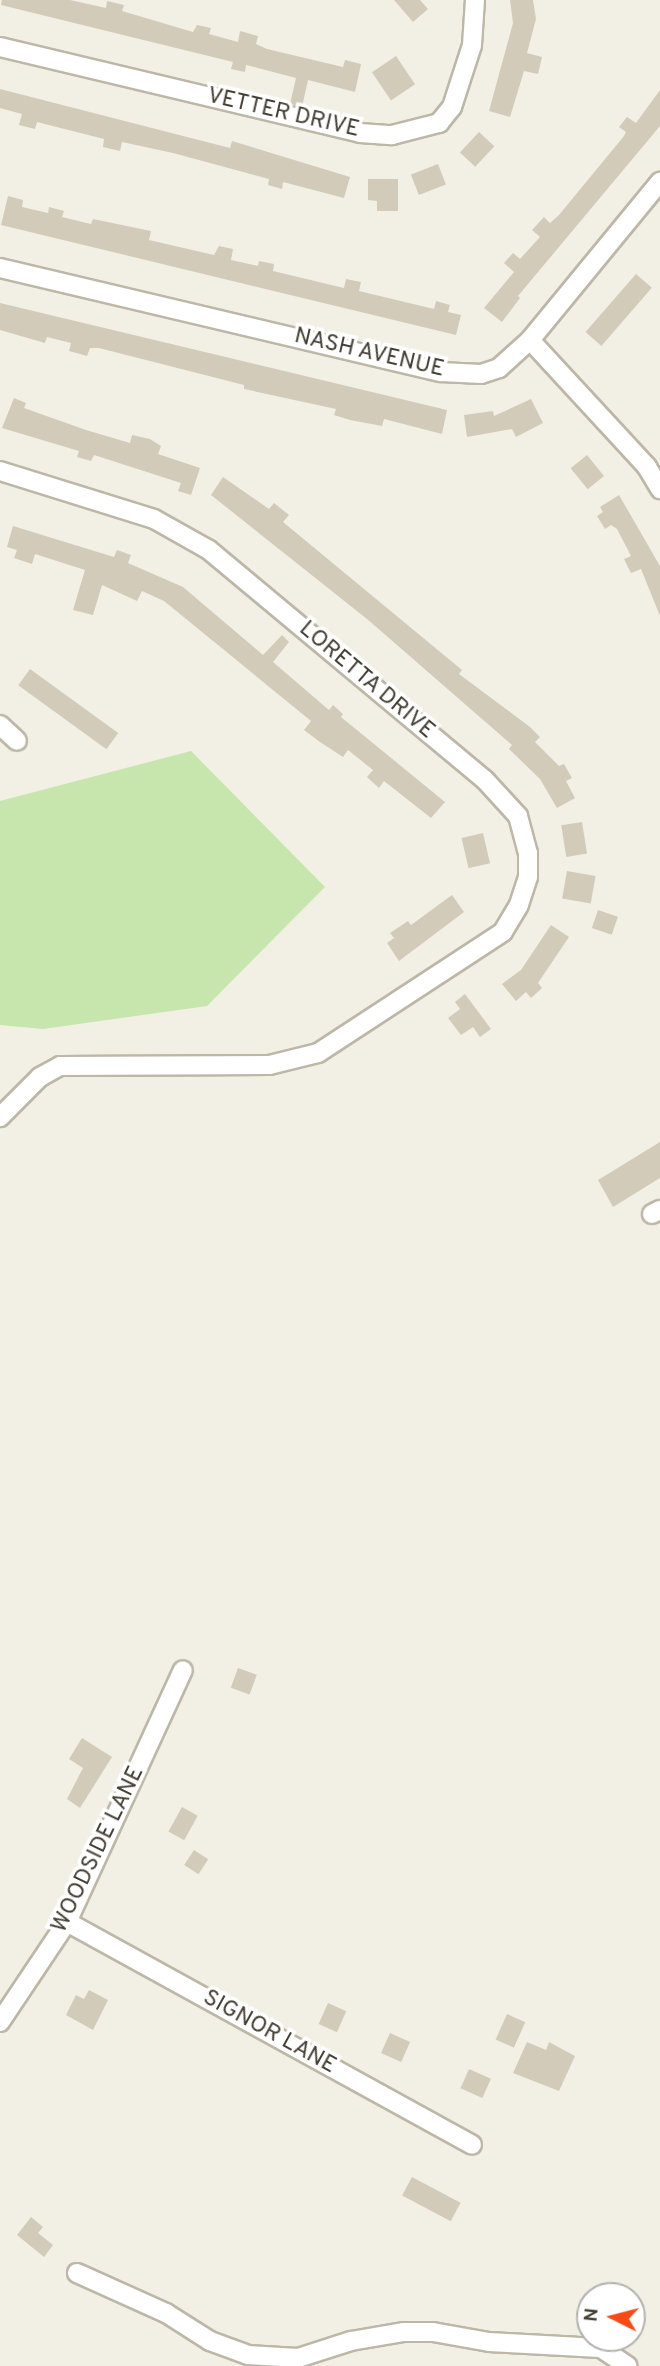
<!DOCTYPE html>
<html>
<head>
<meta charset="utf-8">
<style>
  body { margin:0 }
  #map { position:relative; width:660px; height:2366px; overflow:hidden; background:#f2efe4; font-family:Overpass,sans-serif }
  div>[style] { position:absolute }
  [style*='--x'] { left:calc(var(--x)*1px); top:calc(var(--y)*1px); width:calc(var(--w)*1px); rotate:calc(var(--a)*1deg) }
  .green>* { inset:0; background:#c7e6ad }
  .building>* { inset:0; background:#d3cbba; transform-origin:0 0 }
  .roads { filter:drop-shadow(2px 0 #bdb7a7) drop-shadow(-2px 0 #bdb7a7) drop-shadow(0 2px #bdb7a7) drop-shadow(0 -2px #bdb7a7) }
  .minor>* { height:18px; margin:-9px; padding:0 9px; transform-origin:9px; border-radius:9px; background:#fff }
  span { translate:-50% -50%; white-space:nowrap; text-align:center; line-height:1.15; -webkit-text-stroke:7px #fff; paint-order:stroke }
  .street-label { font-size:23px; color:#443f34 }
  .north { position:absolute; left:576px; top:2282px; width:70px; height:70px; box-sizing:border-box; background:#fff; border:2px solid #b4b2ae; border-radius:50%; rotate:276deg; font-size:19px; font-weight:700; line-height:28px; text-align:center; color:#443f34 }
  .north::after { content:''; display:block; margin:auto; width:24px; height:32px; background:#f84a15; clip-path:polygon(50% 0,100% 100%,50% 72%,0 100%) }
</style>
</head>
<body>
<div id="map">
  <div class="green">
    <i style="clip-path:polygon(191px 751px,325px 887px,207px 1006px,43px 1029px,0 1025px,0 801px)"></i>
  </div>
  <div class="building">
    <i style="clip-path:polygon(2px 0,70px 0,106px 8px,107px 1px,124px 5px,122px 11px,193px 32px,197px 25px,211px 28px,209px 34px,238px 42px,240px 31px,258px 36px,256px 44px,267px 49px,343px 67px,345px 60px,361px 64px,355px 92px,308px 80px,302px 107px,290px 104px,296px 78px,246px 65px,245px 72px,231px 69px,233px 62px,1px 5px)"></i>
    <i style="clip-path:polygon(394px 0,420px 0,428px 9px,413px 22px)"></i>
    <i style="clip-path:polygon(510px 0,533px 0,536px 19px,527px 53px,542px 57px,538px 74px,524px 71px,510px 117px,489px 111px,513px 23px)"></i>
    <i style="left:396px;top:56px;width:34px;height:29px;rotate:56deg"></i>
    <i style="clip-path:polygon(0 89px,230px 148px,232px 141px,350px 177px,344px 198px,283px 182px,282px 189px,268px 185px,269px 179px,173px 153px,122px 142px,120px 151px,103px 147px,104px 139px,37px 122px,35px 129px,19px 125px,22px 114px,0 108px)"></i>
    <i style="clip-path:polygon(660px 90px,660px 126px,518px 296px,520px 298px,502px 322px,484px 308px,514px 272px,504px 263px,513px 253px,520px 259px,540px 237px,532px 230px,544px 217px,550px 223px,559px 215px,624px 136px,626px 132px,619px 127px,627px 117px,636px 123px)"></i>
    <i style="left:479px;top:132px;width:21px;height:28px;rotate:43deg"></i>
    <i style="left:438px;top:164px;width:22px;height:29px;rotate:69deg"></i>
    <i style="clip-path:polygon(368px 179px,398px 179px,398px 211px,377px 211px,377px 201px,368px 200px)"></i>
    <i style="clip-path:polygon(8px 196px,23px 200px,22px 207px,48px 213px,49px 207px,64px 211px,62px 217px,91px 224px,93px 219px,151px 231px,149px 240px,214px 255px,219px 246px,233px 249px,231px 260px,258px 266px,259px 261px,274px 264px,273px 271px,344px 288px,346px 279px,361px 282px,359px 291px,434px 309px,436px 301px,450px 305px,448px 312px,461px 315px,456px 335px,1px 225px)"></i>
    <i style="left:636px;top:274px;width:21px;height:77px;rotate:41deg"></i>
    <i style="clip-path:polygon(0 303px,447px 410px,442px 434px,384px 419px,382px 426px,350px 420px,334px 415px,336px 409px,244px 389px,244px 385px,99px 348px,90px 348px,87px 356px,69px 351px,71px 343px,47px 337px,45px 343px,0 330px)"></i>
    <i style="clip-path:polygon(14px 398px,26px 403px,24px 408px,86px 430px,130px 443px,132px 435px,150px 439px,161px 446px,158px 454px,200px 468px,191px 495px,178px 491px,181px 483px,94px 455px,91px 461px,77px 457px,79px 451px,2px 428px)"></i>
    <i style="clip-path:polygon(531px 399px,543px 423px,516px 437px,512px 429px,467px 437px,464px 415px,493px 411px,494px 416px)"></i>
    <i style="left:587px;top:455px;width:27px;height:21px;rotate:51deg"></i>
    <i style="clip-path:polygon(223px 477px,269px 509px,274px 503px,289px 515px,283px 522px,462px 670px,459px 674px,530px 727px,540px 737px,535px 742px,559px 766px,564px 764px,572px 778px,566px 781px,575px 798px,557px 808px,540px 779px,509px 749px,512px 745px,367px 619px,211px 495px)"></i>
    <i style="clip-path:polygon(619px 495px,660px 566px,660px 616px,641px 569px,631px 573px,624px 559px,631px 556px,617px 529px,611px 525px,605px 529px,597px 516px,603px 512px,600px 507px)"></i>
    <i style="clip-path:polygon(13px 526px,114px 557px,117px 550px,131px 555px,128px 563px,183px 587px,263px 655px,282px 635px,289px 642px,273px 662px,329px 710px,333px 705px,343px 714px,341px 717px,445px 802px,431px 818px,384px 781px,379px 788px,367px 777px,373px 770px,348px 750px,343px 757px,320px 742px,304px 730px,311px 721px,164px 601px,142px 591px,137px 601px,102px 585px,93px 615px,73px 610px,85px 570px,35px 554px,32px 564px,14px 558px,17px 550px,7px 547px)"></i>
    <i style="left:30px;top:669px;width:109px;height:20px;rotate:36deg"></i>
    <i style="left:582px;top:822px;width:32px;height:21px;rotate:81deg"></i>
    <i style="left:483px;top:833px;width:31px;height:22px;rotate:77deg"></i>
    <i style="left:567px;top:871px;width:29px;height:28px;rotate:10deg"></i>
    <i style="clip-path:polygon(452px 895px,464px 912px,399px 961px,387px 943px,394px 938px,390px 933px,408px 921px,411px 925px)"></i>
    <i style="left:598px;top:910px;width:21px;height:19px;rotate:19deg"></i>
    <i style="clip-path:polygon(551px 925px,569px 937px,538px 983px,542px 988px,531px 998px,526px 992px,516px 1001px,502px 984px,521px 970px)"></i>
    <i style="clip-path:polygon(465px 994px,491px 1029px,480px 1037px,473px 1027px,461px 1035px,448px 1018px,460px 1009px,455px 1002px)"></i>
    <i style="clip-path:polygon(660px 1142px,660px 1178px,613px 1207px,598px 1180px)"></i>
    <i style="left:238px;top:1668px;width:20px;height:21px;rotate:20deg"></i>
    <i style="clip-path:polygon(82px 1738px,112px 1757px,80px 1808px,67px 1799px,83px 1768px,69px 1759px)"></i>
    <i style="left:182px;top:1807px;width:18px;height:28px;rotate:29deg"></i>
    <i style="left:194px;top:1850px;width:17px;height:18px;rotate:33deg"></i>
    <i style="clip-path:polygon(89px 1990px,108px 2000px,93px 2030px,66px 2015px,76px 1995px,84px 1999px)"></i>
    <i style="left:328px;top:2003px;width:20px;height:23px;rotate:24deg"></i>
    <i style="left:507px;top:2014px;width:20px;height:28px;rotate:24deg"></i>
    <i style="left:390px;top:2033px;width:22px;height:22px;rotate:24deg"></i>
    <i style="clip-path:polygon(527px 2042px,546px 2050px,549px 2042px,575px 2056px,559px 2091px,513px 2073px)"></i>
    <i style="left:469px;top:2069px;width:24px;height:21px;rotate:24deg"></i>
    <i style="left:412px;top:2177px;width:55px;height:21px;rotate:28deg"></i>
    <i style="clip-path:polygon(31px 2217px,43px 2227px,38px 2233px,53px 2245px,44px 2257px,17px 2235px)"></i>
  </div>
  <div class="roads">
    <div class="minor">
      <i style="--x:0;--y:47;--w:370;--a:13.4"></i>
      <i style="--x:360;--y:133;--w:32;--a:4"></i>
      <i style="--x:392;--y:135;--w:49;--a:-14.3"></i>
      <i style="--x:439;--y:123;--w:21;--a:-51"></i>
      <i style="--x:452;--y:107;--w:65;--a:-72.1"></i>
      <i style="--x:472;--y:45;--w:45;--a:-86.2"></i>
      <i style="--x:0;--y:268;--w:453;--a:13.3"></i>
      <i style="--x:441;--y:372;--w:40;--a:2.9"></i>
      <i style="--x:481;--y:374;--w:19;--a:-18"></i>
      <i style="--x:499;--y:368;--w:42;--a:-42.1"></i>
      <i style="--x:530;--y:340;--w:205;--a:-50.6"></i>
      <i style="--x:530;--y:340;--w:173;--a:47.3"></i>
      <i style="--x:647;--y:467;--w:26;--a:59"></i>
      <i style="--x:0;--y:471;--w:161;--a:17.3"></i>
      <i style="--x:154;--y:519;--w:63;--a:29.4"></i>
      <i style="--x:209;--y:550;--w:359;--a:39.8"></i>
      <i style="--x:485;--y:780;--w:49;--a:47.5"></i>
      <i style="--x:518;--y:816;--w:38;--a:75"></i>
      <i style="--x:528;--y:853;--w:24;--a:90"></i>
      <i style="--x:528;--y:877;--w:29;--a:108"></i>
      <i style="--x:519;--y:905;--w:31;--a:121"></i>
      <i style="--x:503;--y:932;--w:221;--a:146.8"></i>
      <i style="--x:318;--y:1053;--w:50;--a:166.2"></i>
      <i style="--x:269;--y:1065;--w:209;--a:179.7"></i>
      <i style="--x:60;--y:1066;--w:23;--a:151"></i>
      <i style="--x:40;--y:1077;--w:57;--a:135"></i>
      <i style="--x:0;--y:725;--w:23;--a:43"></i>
      <i style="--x:652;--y:1214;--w:9;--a:-27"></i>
      <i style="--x:67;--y:1922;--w:462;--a:28.8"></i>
      <i style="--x:0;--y:2022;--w:120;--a:-56.2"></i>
      <i style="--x:67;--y:1922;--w:277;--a:-65.3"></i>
      <i style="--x:77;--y:2273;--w:98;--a:24.2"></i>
      <i style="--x:166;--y:2313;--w:52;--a:32.5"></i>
      <i style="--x:210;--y:2341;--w:40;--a:20.2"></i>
      <i style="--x:248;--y:2355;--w:50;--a:3.4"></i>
      <i style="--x:298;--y:2358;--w:56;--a:-17.8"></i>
      <i style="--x:351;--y:2341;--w:54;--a:-9.6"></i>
      <i style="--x:404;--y:2332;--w:29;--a:0"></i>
      <i style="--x:433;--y:2332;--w:57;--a:10.1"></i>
      <i style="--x:489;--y:2342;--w:112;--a:3.1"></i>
      <i style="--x:601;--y:2348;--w:32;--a:34"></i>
    </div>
  </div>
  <div class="street-label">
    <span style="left:283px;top:114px;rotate:13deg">VETTER DRIVE</span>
    <span style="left:369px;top:354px;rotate:13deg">NASH AVENUE</span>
    <span style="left:366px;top:681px;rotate:40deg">LORETTA DRIVE</span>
    <span style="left:99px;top:1850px;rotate:-64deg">WOODSIDE LANE</span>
    <span style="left:269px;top:2033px;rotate:29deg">SIGNOR LANE</span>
  </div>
  <div class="north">N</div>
</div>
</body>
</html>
